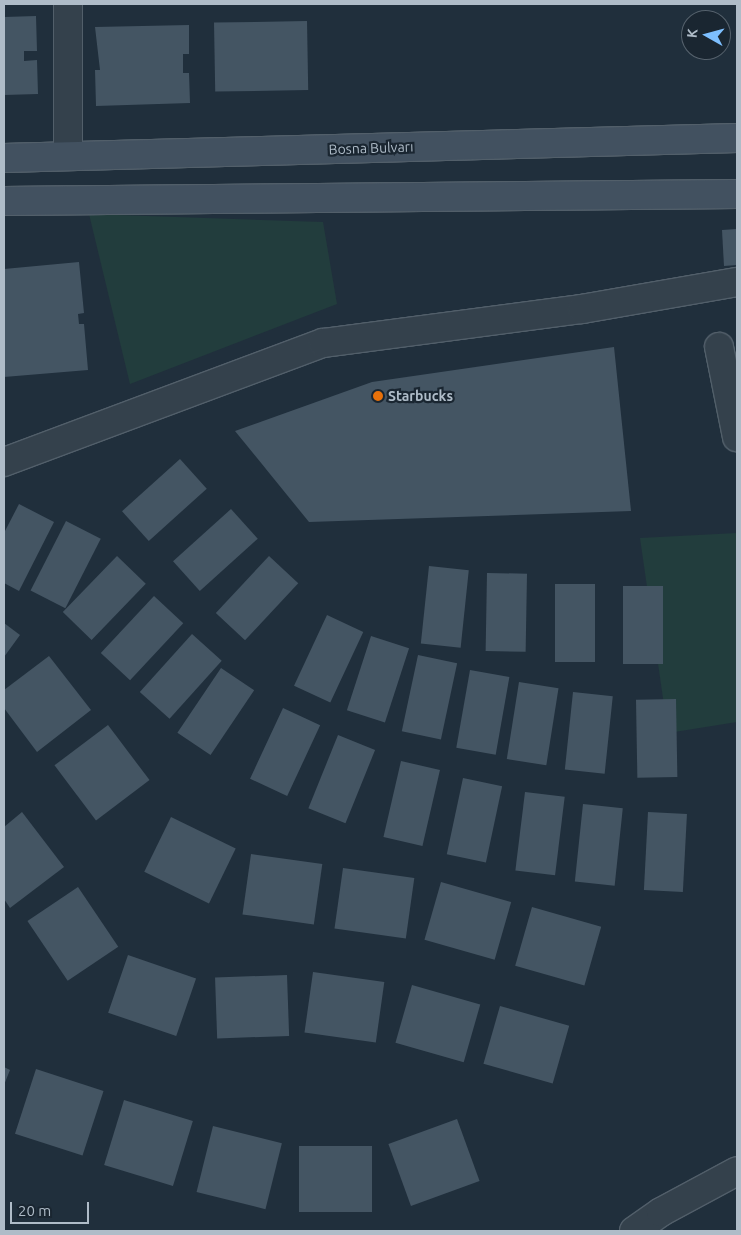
<!DOCTYPE html>
<html>
<head>
<meta charset="utf-8">
<style>
  body { margin:0 }
  #map { position:relative; width:741px; height:1235px; overflow:hidden; background:#202f3c; font-family:Ubuntu,sans-serif }
  div>[style] { position:absolute }
  [style*='--x'] { left:calc(var(--x)*1px); top:calc(var(--y)*1px); width:calc(var(--w)*1px); rotate:calc(var(--a)*1deg) }
  .green>* { inset:0; background:#223d3d }
  .building>* { inset:0; background:#445563; transform-origin:0 0 }
  .roads { filter:drop-shadow(1px 0 #525f6a) drop-shadow(-1px 0 #525f6a) drop-shadow(0 1px #525f6a) drop-shadow(0 -1px #525f6a) }
  .street>* { height:28px; margin:-14px; padding:0 14px; transform-origin:14px; border-radius:14px; background:#34414c }
  .secondary>* { height:28px; margin:-14px; padding:0 14px; transform-origin:14px; border-radius:14px; background:#425160 }
  .dots>* { width:14px; height:14px; translate:-50% -50%; box-sizing:border-box; border:2px solid #1a2631; border-radius:50% }
  span { translate:-50% -50%; white-space:nowrap; text-align:center; line-height:1.15; -webkit-text-stroke:4.5px #1a2631; paint-order:stroke }
  .street-label { font-size:14px; color:#afbcc8 }
  .poi-label { font-size:14px; color:#afbcc8; font-weight:700 }
  .left { translate:0 -50%; text-align:left }
  .frame { position:absolute; inset:0; border:5px solid #afbcc8; pointer-events:none }
  .north { position:absolute; left:681px; top:10px; width:50px; height:50px; box-sizing:border-box; background:#1a2631; border:1px solid #56626d; border-radius:50%; rotate:277deg; font-size:14px; font-weight:700; line-height:20px; text-align:center; color:#afbcc8 }
  .north::after { content:''; display:block; margin:auto; width:18px; height:22px; background:#7dbfff; clip-path:polygon(50% 0,100% 100%,50% 72%,0 100%) }
  .scale { position:absolute; left:10px; top:1202px; width:79px; height:22px; box-sizing:border-box; border:2px solid #afbcc8; border-top:0; padding-left:6px; font-size:15px; line-height:18px; white-space:nowrap; color:#afbcc8; -webkit-text-stroke:4px #1a2631; paint-order:stroke }
</style>
</head>
<body>
<div id="map">
  <div class="green">
    <i style="clip-path:polygon(89px 214px,323px 222px,337px 304px,130px 384px)"></i>
    <i style="clip-path:polygon(737px 533px,737px 722px,668px 733px,640px 538px)"></i>
  </div>
  <div class="building">
    <i style="clip-path:polygon(36px 16px,37px 51px,24px 51px,24px 61px,37px 60px,38px 94px,4px 95px,4px 17px)"></i>
    <i style="left:307px;top:21px;width:69px;height:93px;rotate:89deg"></i>
    <i style="clip-path:polygon(189px 25px,189px 54px,183px 54px,183px 73px,189px 73px,190px 103px,96px 106px,95px 70px,100px 70px,95px 27px)"></i>
    <i style="clip-path:polygon(737px 229px,737px 265px,724px 266px,722px 230px)"></i>
    <i style="clip-path:polygon(79px 262px,84px 313px,78px 314px,79px 324px,84px 324px,88px 370px,4px 377px,4px 269px)"></i>
    <i style="clip-path:polygon(614px 347px,631px 511px,309px 522px,235px 431px,372px 382px)"></i>
    <i style="left:180px;top:459px;width:40px;height:78px;rotate:48deg"></i>
    <i style="clip-path:polygon(19px 504px,54px 522px,19px 591px,4px 583px,4px 533px)"></i>
    <i style="left:231px;top:509px;width:40px;height:78px;rotate:48deg"></i>
    <i style="left:66px;top:521px;width:39px;height:78px;rotate:27deg"></i>
    <i style="left:117px;top:556px;width:40px;height:78px;rotate:44deg"></i>
    <i style="left:269px;top:556px;width:40px;height:78px;rotate:43deg"></i>
    <i style="left:429px;top:566px;width:40px;height:78px;rotate:6deg"></i>
    <i style="left:487px;top:573px;width:40px;height:78px;rotate:1deg"></i>
    <i style="left:555px;top:584px;width:40px;height:78px"></i>
    <i style="left:623px;top:586px;width:40px;height:78px"></i>
    <i style="left:154px;top:596px;width:40px;height:78px;rotate:43deg"></i>
    <i style="left:327px;top:615px;width:40px;height:78px;rotate:25deg"></i>
    <i style="clip-path:polygon(4px 623px,20px 635px,4px 657px)"></i>
    <i style="left:192px;top:634px;width:40px;height:78px;rotate:42deg"></i>
    <i style="left:371px;top:636px;width:40px;height:78px;rotate:18deg"></i>
    <i style="left:418px;top:655px;width:40px;height:78px;rotate:12deg"></i>
    <i style="clip-path:polygon(49px 656px,91px 710px,37px 752px,4px 708px,4px 690px)"></i>
    <i style="left:221px;top:668px;width:40px;height:78px;rotate:34deg"></i>
    <i style="left:470px;top:670px;width:40px;height:79px;rotate:10deg"></i>
    <i style="left:519px;top:682px;width:40px;height:78px;rotate:9deg"></i>
    <i style="left:573px;top:692px;width:40px;height:78px;rotate:6deg"></i>
    <i style="left:676px;top:699px;width:78px;height:40px;rotate:89deg"></i>
    <i style="left:283px;top:708px;width:41px;height:78px;rotate:25deg"></i>
    <i style="left:108px;top:725px;width:69px;height:67px;rotate:53deg"></i>
    <i style="left:338px;top:735px;width:40px;height:79px;rotate:22deg"></i>
    <i style="left:401px;top:761px;width:40px;height:78px;rotate:13deg"></i>
    <i style="left:463px;top:778px;width:40px;height:78px;rotate:12deg"></i>
    <i style="left:525px;top:792px;width:40px;height:79px;rotate:7deg"></i>
    <i style="left:583px;top:804px;width:40px;height:78px;rotate:6deg"></i>
    <i style="clip-path:polygon(22px 812px,64px 867px,10px 908px,4px 899px,4px 827px)"></i>
    <i style="left:648px;top:812px;width:39px;height:78px;rotate:3deg"></i>
    <i style="left:171px;top:817px;width:72px;height:61px;rotate:26deg"></i>
    <i style="left:251px;top:854px;width:72px;height:61px;rotate:8deg"></i>
    <i style="left:343px;top:868px;width:72px;height:61px;rotate:8deg"></i>
    <i style="left:441px;top:882px;width:73px;height:60px;rotate:16deg"></i>
    <i style="left:78px;top:887px;width:72px;height:61px;rotate:56deg"></i>
    <i style="left:532px;top:907px;width:72px;height:61px;rotate:16deg"></i>
    <i style="left:128px;top:955px;width:72px;height:61px;rotate:19deg"></i>
    <i style="left:313px;top:972px;width:72px;height:61px;rotate:8deg"></i>
    <i style="left:287px;top:975px;width:61px;height:72px;rotate:88deg"></i>
    <i style="left:412px;top:985px;width:71px;height:60px;rotate:16deg"></i>
    <i style="left:500px;top:1006px;width:72px;height:60px;rotate:16deg"></i>
    <i style="clip-path:polygon(4px 1067px,10px 1070px,4px 1085px)"></i>
    <i style="left:36px;top:1069px;width:71px;height:68px;rotate:18deg"></i>
    <i style="left:124px;top:1100px;width:72px;height:68px;rotate:17deg"></i>
    <i style="left:457px;top:1119px;width:66px;height:73px;rotate:70deg"></i>
    <i style="left:213px;top:1126px;width:71px;height:68px;rotate:14deg"></i>
    <i style="left:299px;top:1146px;width:73px;height:66px"></i>
  </div>
  <div class="roads">
    <div class="street">
      <i style="--x:68;--y:4;--w:152;--a:90"></i>
      <i style="--x:719;--y:347;--w:92;--a:78.7"></i>
      <i style="--x:4;--y:462;--w:340;--a:-20.5"></i>
      <i style="--x:323;--y:343;--w:261;--a:-7.5"></i>
      <i style="--x:582;--y:309;--w:157;--a:-9.9"></i>
      <i style="--x:634;--y:1231;--w:33;--a:-35"></i>
      <i style="--x:661;--y:1212;--w:86;--a:-28.3"></i>
    </div>
    <div class="secondary">
      <i style="--x:4;--y:158;--w:733;--a:-1.56"></i>
      <i style="--x:4;--y:201;--w:733;--a:-0.55"></i>
    </div>
  </div>
  <div class="dots">
    <i style="left:378px;top:396px;background:#e8710a"></i>
  </div>
  <div class="street-label">
    <span style="left:371px;top:148px;rotate:-2deg">Bosna Bulvarı</span>
  </div>
  <div class="poi-label">
    <span class="left" style="left:388px;top:396px">Starbucks</span>
  </div>
  <div class="frame"></div>
  <div class="north">K</div>
  <div class="scale">20 m</div>
</div>
</body>
</html>
